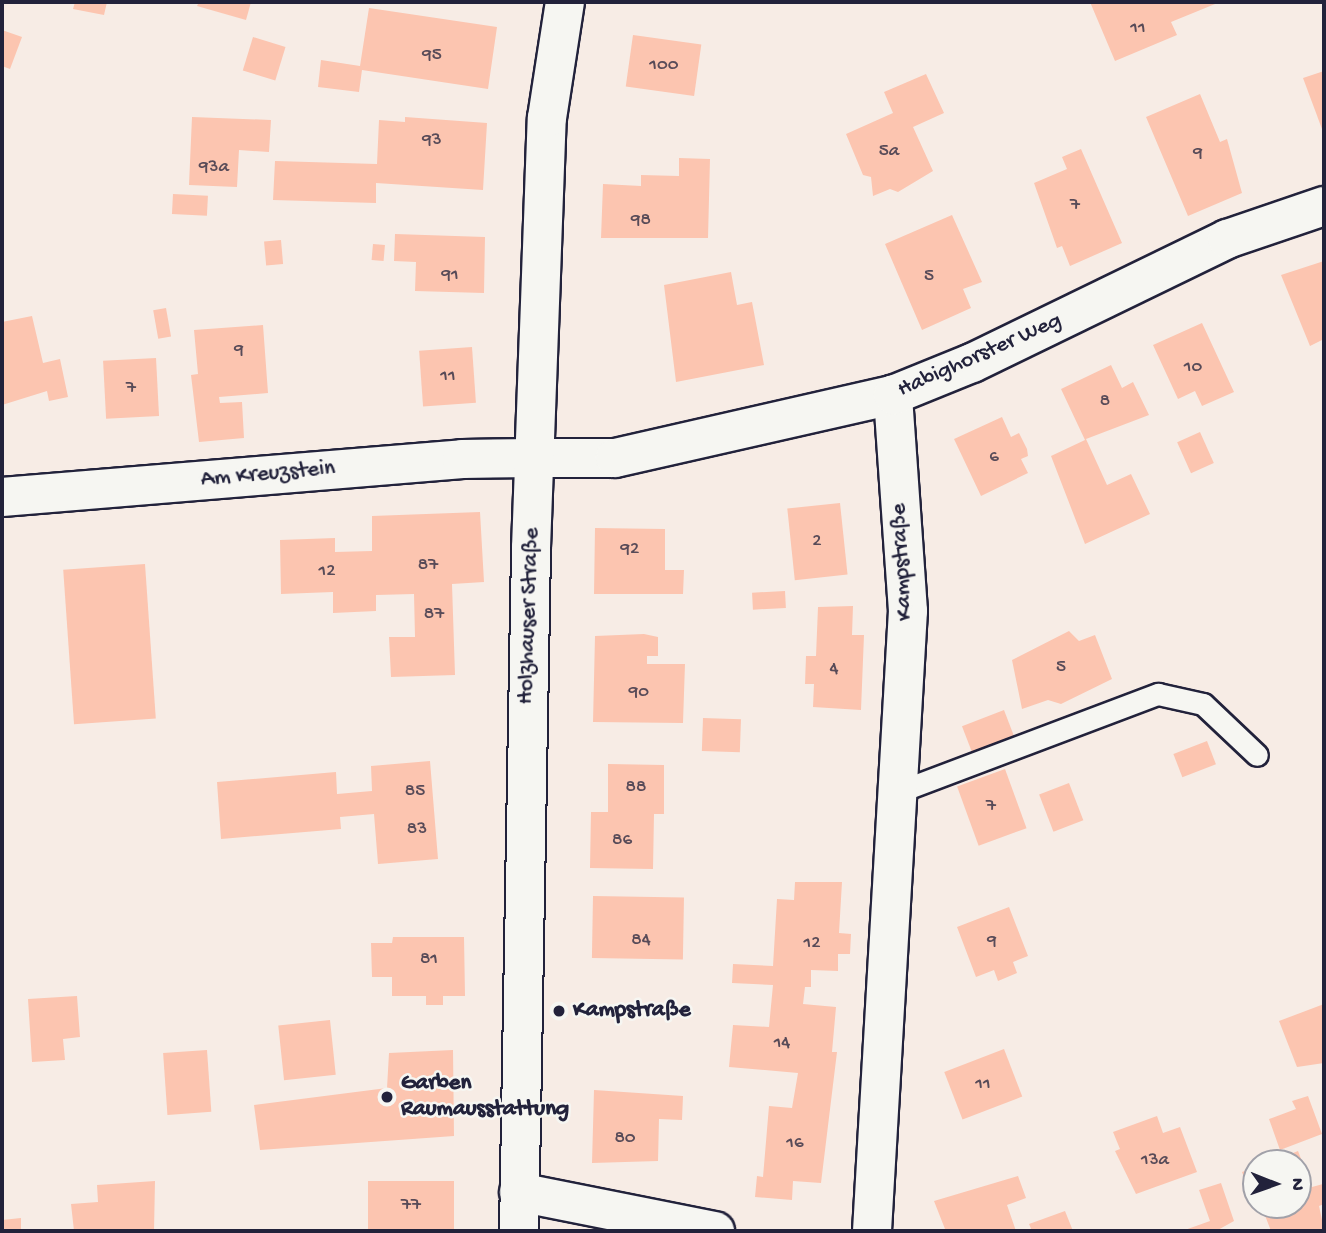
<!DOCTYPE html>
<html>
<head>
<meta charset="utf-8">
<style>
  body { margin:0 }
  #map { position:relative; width:1326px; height:1233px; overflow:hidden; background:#f7ece5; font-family:"Gochi Hand",sans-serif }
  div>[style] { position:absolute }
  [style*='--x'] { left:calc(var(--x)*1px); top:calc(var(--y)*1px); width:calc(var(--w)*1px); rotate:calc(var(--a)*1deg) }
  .building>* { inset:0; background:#fcc5b0; transform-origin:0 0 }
  .roads { filter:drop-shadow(2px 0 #22223b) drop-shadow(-2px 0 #22223b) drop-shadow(0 2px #22223b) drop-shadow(0 -2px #22223b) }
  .lane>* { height:21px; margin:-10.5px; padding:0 10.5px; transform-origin:10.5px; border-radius:10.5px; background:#f6f6f2 }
  .street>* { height:38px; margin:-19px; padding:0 19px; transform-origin:19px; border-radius:19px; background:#f6f6f2 }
  .secondary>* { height:38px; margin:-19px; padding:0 19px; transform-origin:19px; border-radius:19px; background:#f6f6f2 }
  .dots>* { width:19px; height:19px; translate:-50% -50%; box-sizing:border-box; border:4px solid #f6f6f2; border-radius:50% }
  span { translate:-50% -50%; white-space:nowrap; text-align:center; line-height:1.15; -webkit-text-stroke:5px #f6f6f2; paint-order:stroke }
  .number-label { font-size:19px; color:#584b58 }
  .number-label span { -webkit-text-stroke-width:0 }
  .street-label { font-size:23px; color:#22223b }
  .poi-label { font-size:23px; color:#22223b; font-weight:700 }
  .left { translate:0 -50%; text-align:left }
  .frame { position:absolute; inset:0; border:4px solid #22223b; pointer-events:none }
  .north { position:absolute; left:1242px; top:1149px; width:70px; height:70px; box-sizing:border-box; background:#f6f6f2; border:2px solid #a1a1a9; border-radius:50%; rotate:91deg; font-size:19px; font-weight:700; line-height:28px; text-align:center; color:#22223b }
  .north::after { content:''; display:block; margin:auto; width:24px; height:32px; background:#22223b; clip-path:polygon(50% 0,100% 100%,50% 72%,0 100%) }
</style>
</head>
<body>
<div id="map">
  <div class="building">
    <i style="clip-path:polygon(75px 2px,107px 2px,104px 15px,73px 9px)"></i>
    <i style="clip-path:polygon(199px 2px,251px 2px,246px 20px,197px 6px)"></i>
    <i style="clip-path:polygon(1090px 2px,1220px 2px,1171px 22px,1177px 35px,1115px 61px)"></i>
    <i style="clip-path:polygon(369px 8px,497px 27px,488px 89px,362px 70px,359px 92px,318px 87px,321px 60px,360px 66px)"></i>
    <i style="clip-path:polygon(2px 30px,22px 37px,10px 69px,2px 66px)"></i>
    <i style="left:633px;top:35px;width:69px;height:52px;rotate:8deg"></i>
    <i style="left:253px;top:37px;width:34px;height:35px;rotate:17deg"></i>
    <i style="clip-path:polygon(1324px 71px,1324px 129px,1322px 129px,1303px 78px)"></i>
    <i style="clip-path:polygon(926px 74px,944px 113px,913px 127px,933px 171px,898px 192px,890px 189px,873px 196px,871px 177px,863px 175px,846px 134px,893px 113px,884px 92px)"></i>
    <i style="clip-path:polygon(1200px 94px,1220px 142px,1227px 139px,1242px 193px,1188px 216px,1146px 117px)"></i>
    <i style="clip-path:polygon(192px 117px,271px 120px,269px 152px,239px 150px,237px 187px,189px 185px)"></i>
    <i style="clip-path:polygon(405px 117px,487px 123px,483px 190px,376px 183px,376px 203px,273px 200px,275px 161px,377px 164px,379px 120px,405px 122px)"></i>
    <i style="clip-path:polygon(1081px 149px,1122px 243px,1070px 266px,1062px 246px,1057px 248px,1034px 183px,1067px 169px,1062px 157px)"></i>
    <i style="clip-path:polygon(679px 158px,710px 159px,708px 238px,601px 238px,603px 184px,641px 186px,641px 175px,679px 176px)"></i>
    <i style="left:173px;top:194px;width:35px;height:20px;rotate:3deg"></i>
    <i style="clip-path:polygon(952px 215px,982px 282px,963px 289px,971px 308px,922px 330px,885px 244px)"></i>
    <i style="clip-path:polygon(395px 234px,485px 237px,484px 293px,415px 291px,416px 262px,394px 261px)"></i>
    <i style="left:281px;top:240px;width:24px;height:17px;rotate:85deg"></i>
    <i style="left:373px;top:244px;width:12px;height:16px;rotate:5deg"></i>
    <i style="clip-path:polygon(1324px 261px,1324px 339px,1310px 346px,1281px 275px)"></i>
    <i style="clip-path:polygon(731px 272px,737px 305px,752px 302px,764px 365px,676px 382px,664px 285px)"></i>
    <i style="left:166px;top:308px;width:29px;height:13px;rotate:80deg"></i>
    <i style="clip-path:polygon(32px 316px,43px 363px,60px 359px,68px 397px,49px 401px,47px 391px,2px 405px,2px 322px)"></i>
    <i style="clip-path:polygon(1202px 323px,1234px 392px,1202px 406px,1195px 391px,1178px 399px,1153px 345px)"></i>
    <i style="clip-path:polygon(263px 325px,268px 393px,219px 397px,220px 403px,242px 402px,244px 438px,199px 442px,191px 375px,198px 374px,194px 330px)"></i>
    <i style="left:472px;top:347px;width:56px;height:53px;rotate:86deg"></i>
    <i style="left:156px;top:358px;width:58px;height:53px;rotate:87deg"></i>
    <i style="clip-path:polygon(1111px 365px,1122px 388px,1133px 382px,1149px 415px,1086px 439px,1107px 485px,1131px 474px,1150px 514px,1085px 544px,1051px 456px,1085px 440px,1061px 389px)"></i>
    <i style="clip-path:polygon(1002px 417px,1011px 437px,1019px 433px,1027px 449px,1028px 456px,1021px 459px,1028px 473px,981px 496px,954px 439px)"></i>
    <i style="left:1200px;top:432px;width:34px;height:25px;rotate:66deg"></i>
    <i style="left:840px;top:503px;width:72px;height:53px;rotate:84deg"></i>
    <i style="clip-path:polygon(480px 512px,484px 582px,452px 584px,455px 675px,391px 677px,389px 637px,415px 637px,414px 594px,376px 595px,376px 611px,333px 613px,333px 592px,281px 594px,280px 540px,335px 538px,335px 552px,372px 551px,372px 516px)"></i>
    <i style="clip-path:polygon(595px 528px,665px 529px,665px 570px,684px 570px,683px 594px,594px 594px)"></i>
    <i style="left:145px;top:564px;width:155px;height:82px;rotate:86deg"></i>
    <i style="left:785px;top:591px;width:17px;height:33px;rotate:87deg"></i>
    <i style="clip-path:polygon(853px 606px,852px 635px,864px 635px,861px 710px,813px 707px,814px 684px,805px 684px,806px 656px,816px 656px,818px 607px)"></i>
    <i style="clip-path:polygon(1069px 631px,1079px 641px,1095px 635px,1112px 679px,1061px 704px,1048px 700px,1022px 709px,1012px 660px)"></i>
    <i style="clip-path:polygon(644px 634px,658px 637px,658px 656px,647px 656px,647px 664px,685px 664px,683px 723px,593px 722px,595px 636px)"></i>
    <i style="left:1004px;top:710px;width:28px;height:45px;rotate:69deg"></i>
    <i style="left:703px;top:718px;width:38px;height:33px;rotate:2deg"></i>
    <i style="left:1207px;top:741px;width:25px;height:36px;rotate:69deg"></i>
    <i style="clip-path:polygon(430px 761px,438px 859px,378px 864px,374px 814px,340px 817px,341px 829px,221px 839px,217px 782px,336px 772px,337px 794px,372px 791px,371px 766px)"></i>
    <i style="clip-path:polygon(608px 764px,664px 765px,664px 814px,654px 814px,653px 869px,590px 868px,591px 812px,608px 812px)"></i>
    <i style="left:1005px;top:769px;width:63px;height:51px;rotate:70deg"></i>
    <i style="left:1069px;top:783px;width:40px;height:32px;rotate:69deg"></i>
    <i style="clip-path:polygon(795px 882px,842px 882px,839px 933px,851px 934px,850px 954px,838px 954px,838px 971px,811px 970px,811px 987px,805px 987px,803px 1004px,836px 1007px,832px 1052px,837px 1052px,821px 1183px,793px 1181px,792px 1200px,755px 1197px,757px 1176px,763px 1177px,769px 1106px,792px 1108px,798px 1073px,729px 1067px,733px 1025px,769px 1027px,773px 985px,732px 983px,733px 964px,773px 966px,777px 899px,794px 900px)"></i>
    <i style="left:593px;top:896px;width:91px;height:62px;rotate:1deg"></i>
    <i style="clip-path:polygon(1009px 907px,1028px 956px,1013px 962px,1017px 973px,998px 981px,994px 970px,976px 977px,957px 927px)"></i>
    <i style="clip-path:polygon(393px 937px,464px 937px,465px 996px,443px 996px,443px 1005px,426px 1005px,426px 996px,392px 996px,392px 977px,372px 977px,371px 943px,392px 943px)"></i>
    <i style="clip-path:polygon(77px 996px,80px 1037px,63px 1039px,65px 1060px,32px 1062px,28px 999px)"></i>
    <i style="clip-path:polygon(1324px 1004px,1324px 1063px,1297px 1067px,1279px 1021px)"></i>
    <i style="left:330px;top:1020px;width:55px;height:52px;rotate:84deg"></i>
    <i style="left:1004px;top:1049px;width:51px;height:64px;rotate:69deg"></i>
    <i style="left:207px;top:1050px;width:62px;height:44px;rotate:86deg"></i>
    <i style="clip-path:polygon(453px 1050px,454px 1136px,260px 1150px,254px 1105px,387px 1088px,389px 1053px)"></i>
    <i style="clip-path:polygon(594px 1090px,683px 1096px,682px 1120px,659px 1119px,658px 1161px,592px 1163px)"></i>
    <i style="clip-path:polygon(1308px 1096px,1322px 1134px,1280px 1150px,1269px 1119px,1296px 1109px,1292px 1101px)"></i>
    <i style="clip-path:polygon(1157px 1116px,1163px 1133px,1180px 1127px,1197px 1172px,1136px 1194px,1115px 1151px,1120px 1149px,1113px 1132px)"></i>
    <i style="clip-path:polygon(1298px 1151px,1312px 1187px,1323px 1184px,1324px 1188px,1324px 1204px,1319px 1206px,1324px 1229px,1271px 1231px,1261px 1205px,1298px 1205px,1298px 1163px,1268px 1163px)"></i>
    <i style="clip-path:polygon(1256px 1167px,1256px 1208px,1242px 1172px)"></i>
    <i style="clip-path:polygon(1018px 1176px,1026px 1198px,1007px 1205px,1016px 1231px,940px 1231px,945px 1229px,934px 1201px)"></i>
    <i style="clip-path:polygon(155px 1181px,154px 1231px,74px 1231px,71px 1204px,98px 1202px,97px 1185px)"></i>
    <i style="left:454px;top:1181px;width:50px;height:86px;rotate:90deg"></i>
    <i style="clip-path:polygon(1221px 1183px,1234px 1221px,1216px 1231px,1182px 1231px,1210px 1221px,1199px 1190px)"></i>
    <i style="clip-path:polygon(1065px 1211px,1073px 1231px,1032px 1231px,1029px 1224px)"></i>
    <i style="clip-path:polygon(21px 1218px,21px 1231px,2px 1231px,2px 1220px)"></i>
  </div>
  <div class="roads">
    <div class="lane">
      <i style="--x:898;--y:792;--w:278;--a:-20.7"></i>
      <i style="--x:1158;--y:694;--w:46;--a:12.5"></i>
      <i style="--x:1203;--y:704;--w:74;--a:43.4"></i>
    </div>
    <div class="street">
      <i style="--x:2;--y:497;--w:462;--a:-4.7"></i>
      <i style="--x:462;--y:459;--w:73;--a:-0.8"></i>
      <i style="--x:519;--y:1192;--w:200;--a:11.3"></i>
      <i style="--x:872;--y:1231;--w:621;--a:-86.68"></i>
      <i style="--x:908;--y:611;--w:217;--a:-94"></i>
    </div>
    <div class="secondary">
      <i style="--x:535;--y:458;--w:80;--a:0"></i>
      <i style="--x:615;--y:458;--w:285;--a:-12.8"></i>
      <i style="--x:893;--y:395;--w:85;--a:-22.1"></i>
      <i style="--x:972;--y:363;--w:284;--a:-25.9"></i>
      <i style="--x:1227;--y:239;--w:102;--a:-18.8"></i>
      <i style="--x:519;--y:1231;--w:683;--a:-88.99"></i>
      <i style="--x:531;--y:548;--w:430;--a:-87.9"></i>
      <i style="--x:547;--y:118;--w:117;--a:-81.2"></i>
    </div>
  </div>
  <div class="dots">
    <i style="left:559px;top:1011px;background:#22223b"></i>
    <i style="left:387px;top:1097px;background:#22223b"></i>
  </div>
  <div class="number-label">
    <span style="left:1138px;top:29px">11</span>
    <span style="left:432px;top:56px">95</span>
    <span style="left:664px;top:66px">100</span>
    <span style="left:432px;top:141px">93</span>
    <span style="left:889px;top:152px">5a</span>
    <span style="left:1198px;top:154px">9</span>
    <span style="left:214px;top:168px">93a</span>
    <span style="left:1075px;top:206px">7</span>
    <span style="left:641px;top:221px">98</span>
    <span style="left:450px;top:276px">91</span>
    <span style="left:929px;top:277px">5</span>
    <span style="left:239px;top:351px">9</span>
    <span style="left:1193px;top:368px">10</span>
    <span style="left:448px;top:377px">11</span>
    <span style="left:131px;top:389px">7</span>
    <span style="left:1105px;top:402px">8</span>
    <span style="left:994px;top:458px">6</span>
    <span style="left:817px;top:542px">2</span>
    <span style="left:630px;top:550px">92</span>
    <span style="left:428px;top:566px">87</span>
    <span style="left:327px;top:572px">12</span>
    <span style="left:434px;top:615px">87</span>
    <span style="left:1061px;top:668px">5</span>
    <span style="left:834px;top:670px">4</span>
    <span style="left:639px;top:693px">90</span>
    <span style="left:636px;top:788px">88</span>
    <span style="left:415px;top:792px">85</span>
    <span style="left:991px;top:807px">7</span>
    <span style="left:417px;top:830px">83</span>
    <span style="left:622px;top:841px">86</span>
    <span style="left:641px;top:941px">84</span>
    <span style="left:992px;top:942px">9</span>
    <span style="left:812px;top:944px">12</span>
    <span style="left:429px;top:960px">81</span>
    <span style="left:782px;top:1044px">14</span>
    <span style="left:983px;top:1085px">11</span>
    <span style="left:625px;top:1139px">80</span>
    <span style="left:795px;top:1144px">16</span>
    <span style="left:1155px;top:1161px">13a</span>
    <span style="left:411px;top:1206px">77</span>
  </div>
  <div class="street-label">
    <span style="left:980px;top:356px;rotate:-24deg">Habighorster Weg</span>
    <span style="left:268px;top:475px;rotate:-5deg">Am Kreuzstein</span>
    <span style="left:903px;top:562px;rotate:-93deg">Kampstraße</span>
    <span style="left:530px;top:616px;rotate:-88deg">Holzhauser Straße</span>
  </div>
  <div class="poi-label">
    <span class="left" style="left:573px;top:1011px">Kampstraße</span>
    <span class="left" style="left:401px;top:1097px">Garben<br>Raumausstattung</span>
  </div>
  <div class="frame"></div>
  <div class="north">N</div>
</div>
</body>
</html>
